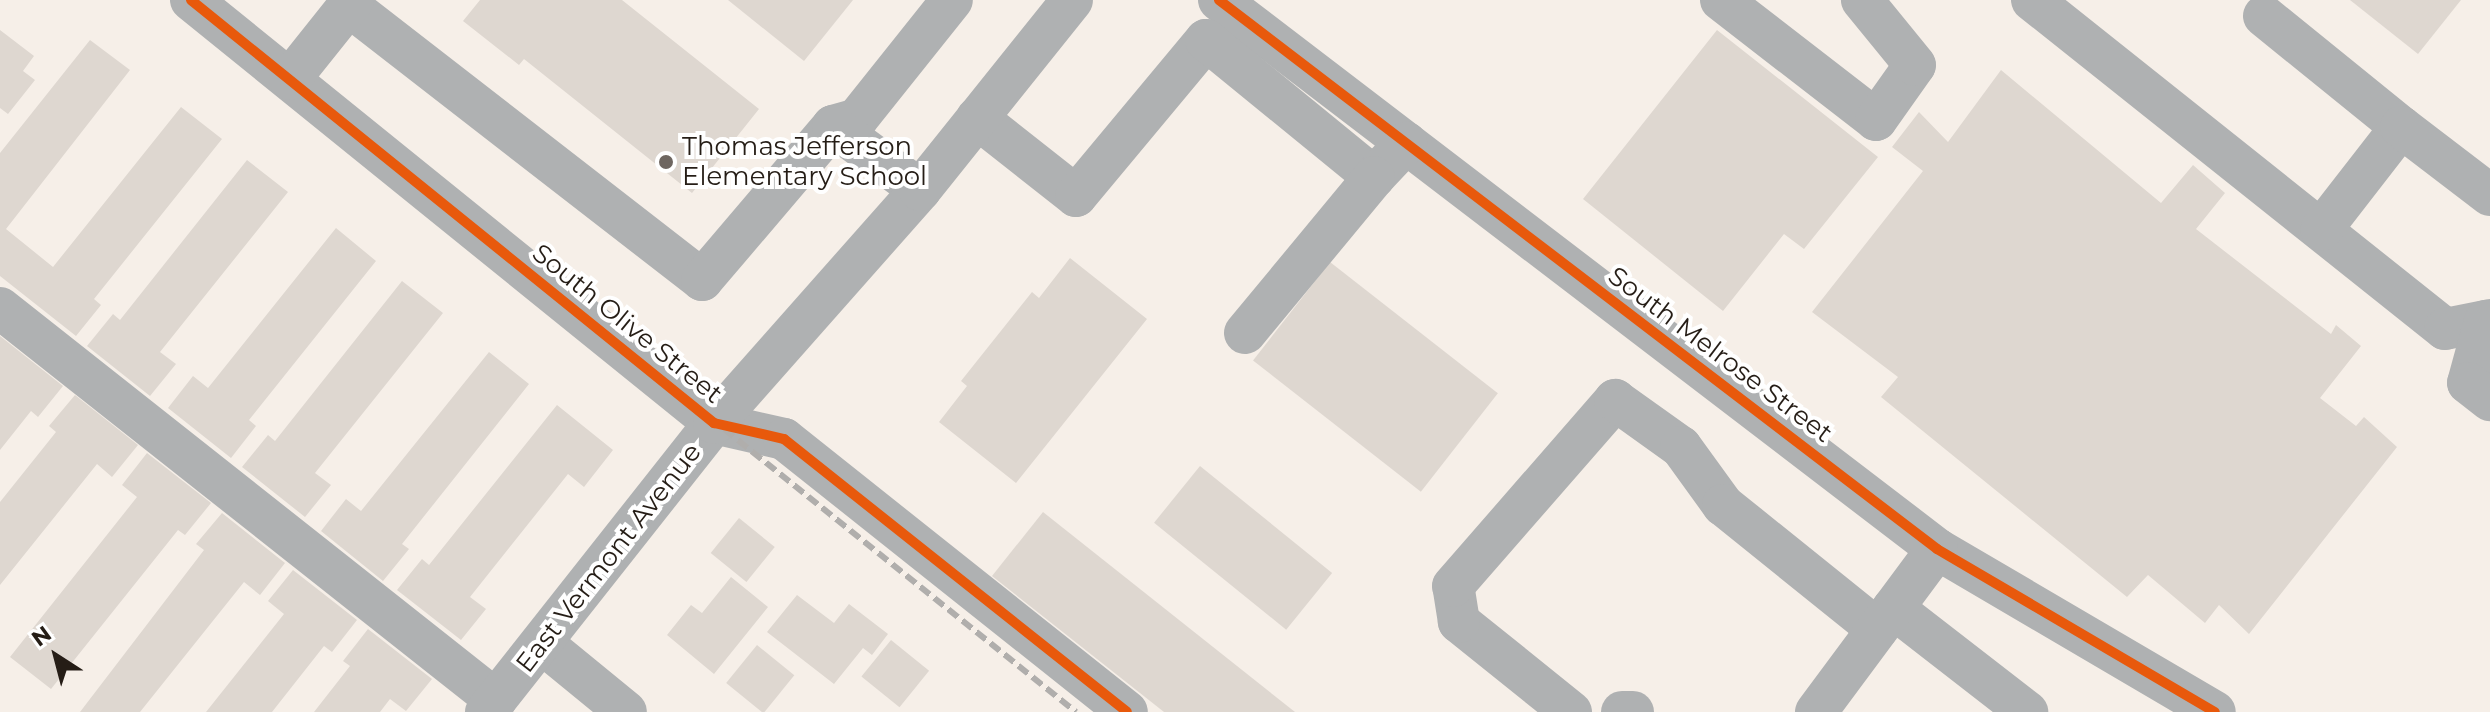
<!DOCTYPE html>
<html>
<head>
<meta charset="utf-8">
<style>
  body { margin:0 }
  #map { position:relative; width:2490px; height:712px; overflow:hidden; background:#f6efe8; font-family:Montserrat,sans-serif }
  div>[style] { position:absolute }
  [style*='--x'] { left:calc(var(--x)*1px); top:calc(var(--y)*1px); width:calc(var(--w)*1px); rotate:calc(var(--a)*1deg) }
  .building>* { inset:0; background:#ded7d0; transform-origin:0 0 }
  .minor>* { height:42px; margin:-21px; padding:0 21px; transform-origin:21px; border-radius:21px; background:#afb1b2 }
  .rail>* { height:6px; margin-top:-3px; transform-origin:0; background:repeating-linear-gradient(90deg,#b0aeac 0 12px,transparent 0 18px) }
  .cycleway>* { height:10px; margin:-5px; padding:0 5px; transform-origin:5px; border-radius:5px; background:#e8590c }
  .dots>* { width:22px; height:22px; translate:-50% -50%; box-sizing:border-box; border:4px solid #fff; border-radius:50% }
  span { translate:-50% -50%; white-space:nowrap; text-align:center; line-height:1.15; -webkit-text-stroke:8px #fff; paint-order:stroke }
  .poi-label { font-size:26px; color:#251d16 }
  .left { translate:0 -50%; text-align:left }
  .street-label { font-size:26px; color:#251d16 }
  .north { position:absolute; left:16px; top:616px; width:80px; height:80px; -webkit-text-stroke:6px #fff; paint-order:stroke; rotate:324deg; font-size:22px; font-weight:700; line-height:32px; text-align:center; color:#251d16 }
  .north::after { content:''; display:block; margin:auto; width:28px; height:36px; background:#251d16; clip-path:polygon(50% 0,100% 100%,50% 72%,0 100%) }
</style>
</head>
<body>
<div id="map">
  <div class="building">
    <i style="clip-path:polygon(480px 0,622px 0,759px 109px,692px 193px,524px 59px,519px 65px,463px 21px)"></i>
    <i style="clip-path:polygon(728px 0,853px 0,804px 61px)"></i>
    <i style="clip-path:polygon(2350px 0,2461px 0,2418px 54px)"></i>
    <i style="clip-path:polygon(0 30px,34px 56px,23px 71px,35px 80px,8px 114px,0 108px)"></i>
    <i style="clip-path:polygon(1717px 30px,1878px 157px,1804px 249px,1784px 234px,1723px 311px,1583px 199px)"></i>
    <i style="clip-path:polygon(90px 40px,130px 70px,6px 229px,53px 267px,181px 107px,222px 139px,94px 299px,101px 305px,76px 336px,0 276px,0 153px)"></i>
    <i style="clip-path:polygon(2001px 70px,2161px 203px,2193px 165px,2225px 193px,2196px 229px,2331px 334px,2336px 325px,2361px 346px,2320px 398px,2356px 426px,2364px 417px,2397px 447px,2249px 634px,2219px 605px,2205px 623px,2148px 575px,2127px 597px,1881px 397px,1898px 377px,1812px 312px,1923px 171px,1892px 147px,1919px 112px,1948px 142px)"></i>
    <i style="clip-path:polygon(247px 160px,288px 192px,160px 352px,176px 364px,150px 396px,87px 346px,113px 314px,120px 320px)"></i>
    <i style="clip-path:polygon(336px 228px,376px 261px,249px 420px,256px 426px,231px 458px,168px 408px,193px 376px,208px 388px)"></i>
    <i style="clip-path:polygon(1070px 258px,1147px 319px,1016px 483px,939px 422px,967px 386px,961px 381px,1032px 292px,1039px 298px)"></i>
    <i style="left:1330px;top:262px;width:213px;height:125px;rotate:38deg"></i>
    <i style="clip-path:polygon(402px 281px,443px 313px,315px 473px,331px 485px,305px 517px,242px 467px,268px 435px,275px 441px)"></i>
    <i style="clip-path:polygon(0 336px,63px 386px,38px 417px,31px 411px,0 450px)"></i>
    <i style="clip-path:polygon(489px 352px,529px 384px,402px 544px,409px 549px,383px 581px,321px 531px,346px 499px,361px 511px)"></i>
    <i style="clip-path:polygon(75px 395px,138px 445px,112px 477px,97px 464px,0 585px,0 502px,56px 432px,49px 426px)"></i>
    <i style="clip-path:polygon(557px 405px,613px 450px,584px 487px,568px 474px,470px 597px,486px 609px,461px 640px,397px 590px,422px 559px,429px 565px)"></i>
    <i style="clip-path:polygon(147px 453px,211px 503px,185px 535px,178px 530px,51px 689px,10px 657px,137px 497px,122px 485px)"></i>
    <i style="left:1200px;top:466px;width:170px;height:73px;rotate:39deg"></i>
    <i style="clip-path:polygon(1043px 512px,1295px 712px,1164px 712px,992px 576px)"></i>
    <i style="clip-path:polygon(222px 513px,285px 563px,260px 595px,244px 582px,140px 712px,80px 712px,204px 550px,196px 544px)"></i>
    <i style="left:739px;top:518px;width:46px;height:45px;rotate:39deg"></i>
    <i style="clip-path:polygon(293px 570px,357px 620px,332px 652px,324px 646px,272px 712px,206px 712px,284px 614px,268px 601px)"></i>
    <i style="clip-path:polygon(731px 577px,768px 607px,714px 674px,667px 635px,691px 605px,702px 613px)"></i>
    <i style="clip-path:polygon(797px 595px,834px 623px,849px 604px,888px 634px,872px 655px,863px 648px,834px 684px,767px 632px)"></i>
    <i style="clip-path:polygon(368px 629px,432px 679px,406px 711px,390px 699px,380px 712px,314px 712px,350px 666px,343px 661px)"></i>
    <i style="left:891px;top:640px;width:49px;height:47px;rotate:39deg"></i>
    <i style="left:757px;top:645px;width:48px;height:49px;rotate:39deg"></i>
  </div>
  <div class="minor">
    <i style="--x:191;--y:0;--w:673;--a:38.97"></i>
    <i style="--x:714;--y:423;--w:72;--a:12.9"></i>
    <i style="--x:784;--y:439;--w:438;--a:38.5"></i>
    <i style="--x:1219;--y:0;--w:904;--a:37.4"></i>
    <i style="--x:1937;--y:549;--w:322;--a:30.4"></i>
    <i style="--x:1721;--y:0;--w:196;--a:37.7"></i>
    <i style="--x:1876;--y:120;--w:67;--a:-54.7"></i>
    <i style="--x:1915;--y:65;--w:84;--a:-129.2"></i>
    <i style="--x:2032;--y:0;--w:528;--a:38.54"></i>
    <i style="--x:2445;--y:329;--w:46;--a:-11.3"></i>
    <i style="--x:349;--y:6;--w:447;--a:37.8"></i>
    <i style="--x:702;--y:280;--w:202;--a:-49.6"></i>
    <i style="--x:833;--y:126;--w:25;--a:-16"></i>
    <i style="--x:857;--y:119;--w:152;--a:-51.4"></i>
    <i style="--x:2264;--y:16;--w:176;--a:39"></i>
    <i style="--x:2401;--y:127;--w:130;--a:127.8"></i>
    <i style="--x:290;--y:79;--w:101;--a:-51.4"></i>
    <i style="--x:977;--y:118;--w:126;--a:38.2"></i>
    <i style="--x:1076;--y:196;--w:203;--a:-50.2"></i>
    <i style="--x:1206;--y:40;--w:217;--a:39.2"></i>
    <i style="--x:1374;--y:177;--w:47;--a:-46.7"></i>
    <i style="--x:833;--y:126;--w:108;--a:36.3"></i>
    <i style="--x:2401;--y:127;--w:112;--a:37.4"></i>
    <i style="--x:0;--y:308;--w:632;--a:38.32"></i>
    <i style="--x:2485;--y:321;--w:64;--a:105.3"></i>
    <i style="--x:2468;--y:383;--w:28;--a:38"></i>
    <i style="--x:1245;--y:333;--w:202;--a:-50.4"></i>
    <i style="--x:1893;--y:608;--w:170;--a:37.8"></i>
    <i style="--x:543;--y:644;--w:107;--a:39.3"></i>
    <i style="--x:486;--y:712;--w:368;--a:-51.7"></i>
    <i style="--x:714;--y:423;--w:311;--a:-48.5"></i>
    <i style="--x:920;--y:190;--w:243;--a:-51.3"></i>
    <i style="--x:1571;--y:712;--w:144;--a:-141.2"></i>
    <i style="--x:1459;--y:622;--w:36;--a:-99"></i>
    <i style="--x:1453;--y:586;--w:247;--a:-48.9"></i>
    <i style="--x:1615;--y:400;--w:81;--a:35.5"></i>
    <i style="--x:1681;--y:447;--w:72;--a:54.1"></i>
    <i style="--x:1723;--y:505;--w:198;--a:38.8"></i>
    <i style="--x:1622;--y:712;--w:11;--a:0"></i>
    <i style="--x:1816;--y:712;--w:203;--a:-53.4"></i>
  </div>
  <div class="rail">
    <i style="--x:191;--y:0;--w:1136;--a:38.82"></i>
  </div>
  <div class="cycleway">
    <i style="--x:191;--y:0;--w:673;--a:38.97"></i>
    <i style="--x:714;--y:423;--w:72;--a:12.9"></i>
    <i style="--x:784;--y:439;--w:438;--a:38.5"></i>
    <i style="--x:1219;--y:0;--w:904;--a:37.4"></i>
    <i style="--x:1937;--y:549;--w:322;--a:30.4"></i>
  </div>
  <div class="dots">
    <i style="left:666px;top:162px;background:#6e6660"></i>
  </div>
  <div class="poi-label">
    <span class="left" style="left:682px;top:162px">Thomas Jefferson<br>Elementary School</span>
  </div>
  <div class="street-label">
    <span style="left:627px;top:324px;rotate:39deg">South Olive Street</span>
    <span style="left:1720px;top:355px;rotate:37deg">South Melrose Street</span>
    <span style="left:609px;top:558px;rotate:-52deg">East Vermont Avenue</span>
  </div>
  <div class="north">N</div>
</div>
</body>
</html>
